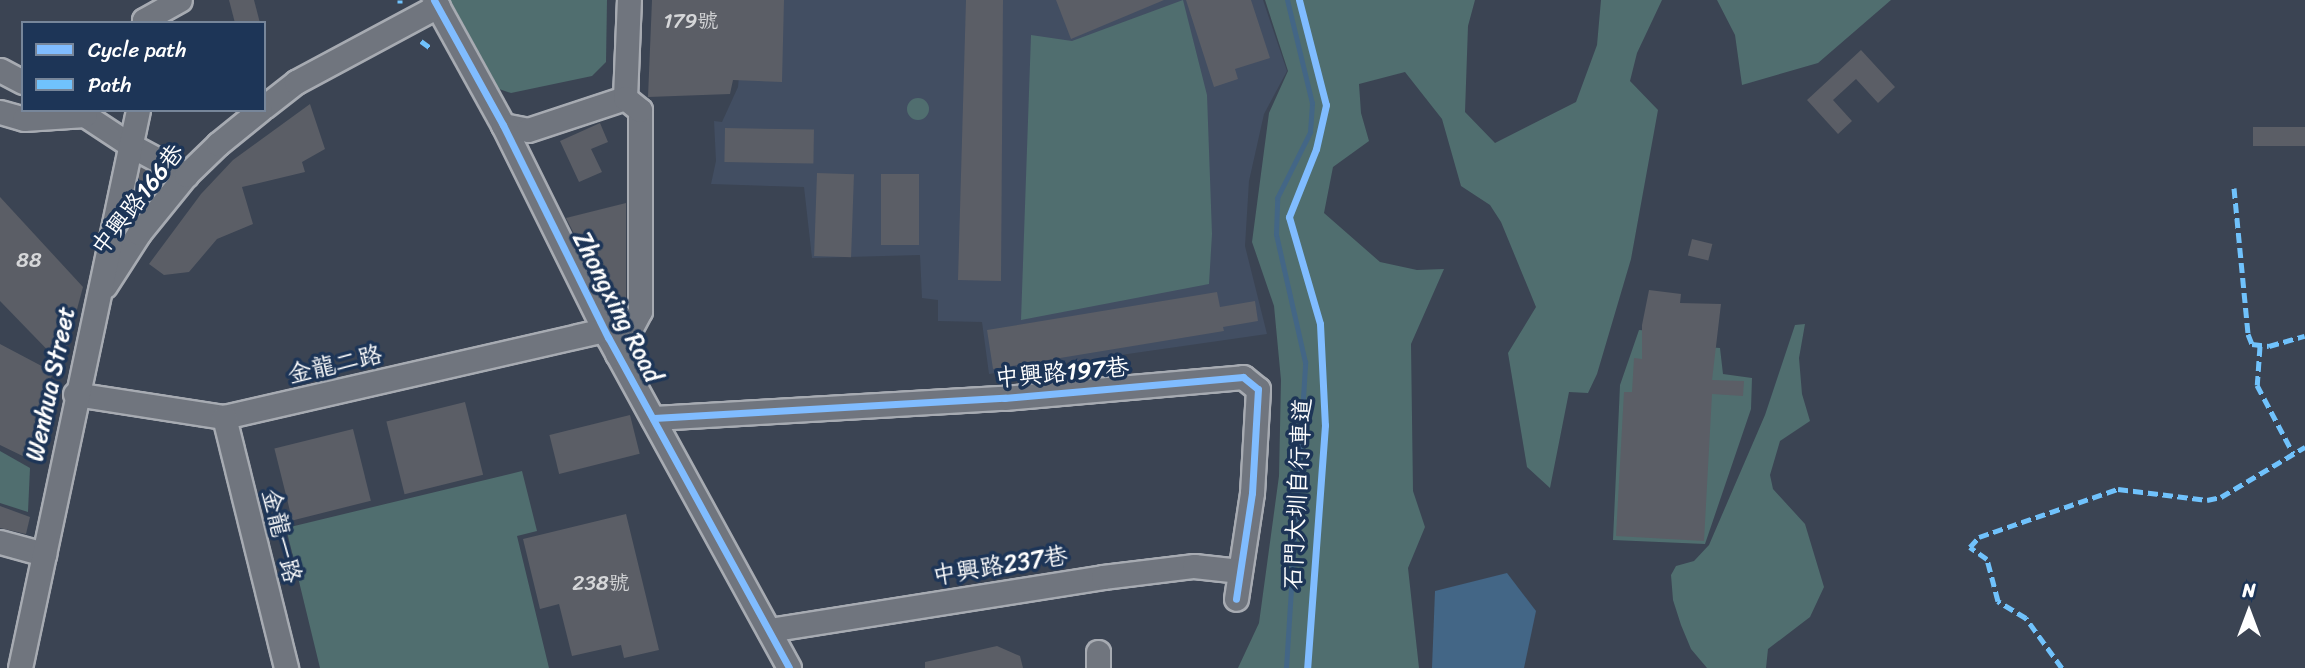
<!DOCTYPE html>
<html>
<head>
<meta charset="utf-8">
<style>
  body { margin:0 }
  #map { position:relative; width:2305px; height:668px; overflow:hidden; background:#3b4453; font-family:Sriracha,"LXGW WenKai TC",sans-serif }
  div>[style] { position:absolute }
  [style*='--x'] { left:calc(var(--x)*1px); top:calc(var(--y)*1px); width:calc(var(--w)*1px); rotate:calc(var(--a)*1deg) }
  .built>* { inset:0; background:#424e62 }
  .green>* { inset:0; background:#506e6f }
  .round { border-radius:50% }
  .water>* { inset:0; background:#436686 }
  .stream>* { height:5px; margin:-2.5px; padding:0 2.5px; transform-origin:2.5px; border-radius:2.5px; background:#436686 }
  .building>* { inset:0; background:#5b5e66; transform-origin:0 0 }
  .roads { filter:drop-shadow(2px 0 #a7abb2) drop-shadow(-2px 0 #a7abb2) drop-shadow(0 2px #a7abb2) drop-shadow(0 -2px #a7abb2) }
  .minor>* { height:23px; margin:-11.5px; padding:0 11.5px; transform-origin:11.5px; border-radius:11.5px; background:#70757e }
  .quiet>* { height:5px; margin-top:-2.5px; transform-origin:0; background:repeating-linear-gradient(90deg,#70c2fc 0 10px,transparent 0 15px) }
  .cycleway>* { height:7px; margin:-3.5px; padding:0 3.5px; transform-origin:3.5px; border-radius:3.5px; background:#80bcff }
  span { translate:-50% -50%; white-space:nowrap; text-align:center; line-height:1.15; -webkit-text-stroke:7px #1d3557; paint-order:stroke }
  .number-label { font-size:21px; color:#d6d7d9 }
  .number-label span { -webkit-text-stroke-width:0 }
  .street-label { font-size:24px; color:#fff }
  .legend { position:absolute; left:21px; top:21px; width:245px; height:91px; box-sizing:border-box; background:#1d3557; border:2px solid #77869a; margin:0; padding:9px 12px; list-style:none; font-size:21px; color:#fff }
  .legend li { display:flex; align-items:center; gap:14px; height:35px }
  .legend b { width:35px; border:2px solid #77869a }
  .north { position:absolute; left:2214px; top:577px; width:70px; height:70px; -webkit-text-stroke:5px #1d3557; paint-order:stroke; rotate:0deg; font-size:19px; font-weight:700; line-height:28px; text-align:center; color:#fff }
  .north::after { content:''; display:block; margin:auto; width:24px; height:32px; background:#fff; clip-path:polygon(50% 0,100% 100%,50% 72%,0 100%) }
</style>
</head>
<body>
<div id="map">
  <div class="built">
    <i style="clip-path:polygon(746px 0,1263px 0,1287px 71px,1264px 114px,1249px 181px,1245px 246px,1267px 334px,989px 374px,982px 322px,938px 321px,938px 300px,922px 298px,920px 255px,812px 258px,804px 187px,711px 184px,716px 161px,714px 121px,722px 122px,738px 87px)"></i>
  </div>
  <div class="green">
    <i style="clip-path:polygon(450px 0,607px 0,606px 62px,592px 76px,511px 93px,499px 89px)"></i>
    <i style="clip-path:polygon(1183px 0,1207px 95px,1212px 234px,1209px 284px,1021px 320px,1031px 35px,1072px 41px)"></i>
    <i style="clip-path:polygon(1265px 0,1475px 0,1468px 26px,1465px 112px,1495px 143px,1576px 102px,1597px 45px,1601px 0,1662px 0,1637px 53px,1630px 81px,1658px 110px,1631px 259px,1597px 374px,1588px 393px,1569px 392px,1550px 488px,1527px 467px,1508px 353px,1536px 307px,1501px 222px,1490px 205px,1461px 186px,1442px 119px,1405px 72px,1359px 84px,1361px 113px,1369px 141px,1333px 167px,1324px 213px,1380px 262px,1417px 270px,1444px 269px,1411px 344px,1413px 491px,1425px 527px,1408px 568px,1419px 668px,1238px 668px,1259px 623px,1279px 476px,1281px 380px,1274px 306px,1252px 242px,1269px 113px,1288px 71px)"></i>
    <i style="clip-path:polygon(1717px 0,1891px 0,1818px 63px,1742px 85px,1735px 35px)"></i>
    <i class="round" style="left:907px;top:98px;width:22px;height:22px"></i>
    <i style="clip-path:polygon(1805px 324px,1799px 358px,1802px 394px,1810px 421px,1780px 441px,1770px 475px,1773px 489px,1805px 524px,1824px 587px,1810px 617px,1768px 649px,1766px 668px,1707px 668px,1691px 649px,1681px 625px,1673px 600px,1671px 575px,1676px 566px,1694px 561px,1709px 545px,1765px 415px,1795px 325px)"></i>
    <i style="clip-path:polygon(1639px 330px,1677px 333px,1678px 345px,1720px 348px,1723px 374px,1752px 378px,1751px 409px,1705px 544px,1613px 540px,1620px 385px)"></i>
    <i style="clip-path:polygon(0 451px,30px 468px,28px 512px,0 503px)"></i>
    <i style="clip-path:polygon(522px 471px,537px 531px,517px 536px,549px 668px,320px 668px,286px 528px)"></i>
  </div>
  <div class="water">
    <i style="clip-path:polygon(1507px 573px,1536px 611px,1524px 668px,1432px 668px,1435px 591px)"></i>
  </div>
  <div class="stream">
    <i style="--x:1286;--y:668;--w:307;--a:-86.4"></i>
    <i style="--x:1305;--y:362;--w:131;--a:-102.8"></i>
    <i style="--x:1276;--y:234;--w:36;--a:-88"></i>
    <i style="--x:1277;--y:198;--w:74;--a:-63.4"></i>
    <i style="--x:1310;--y:132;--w:29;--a:-86"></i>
    <i style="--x:1312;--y:103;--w:106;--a:-103.6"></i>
  </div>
  <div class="building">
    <i style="clip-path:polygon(229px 0,254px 0,260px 23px,235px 23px)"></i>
    <i style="clip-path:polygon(652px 0,784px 0,782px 82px,733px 80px,730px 94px,648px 97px)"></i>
    <i style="clip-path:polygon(966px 0,1003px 0,1001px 281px,958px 280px)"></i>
    <i style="clip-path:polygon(1056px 0,1164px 0,1071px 39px)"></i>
    <i style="clip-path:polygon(1186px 0,1251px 0,1270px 58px,1235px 69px,1238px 79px,1214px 87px)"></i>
    <i style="clip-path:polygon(1861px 50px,1895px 87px,1878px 103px,1856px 79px,1833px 100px,1852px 121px,1838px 134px,1807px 100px)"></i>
    <i style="clip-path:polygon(310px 104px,325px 149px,302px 162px,305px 172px,242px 187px,253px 224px,217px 239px,189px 272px,164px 275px,149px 264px,201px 194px,233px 160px)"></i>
    <i style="clip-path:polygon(600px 123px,608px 142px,591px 149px,602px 172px,579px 182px,560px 141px)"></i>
    <i style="left:2305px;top:127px;width:19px;height:52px;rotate:90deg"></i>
    <i style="left:725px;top:128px;width:89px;height:34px;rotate:1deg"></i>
    <i style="clip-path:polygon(140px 166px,152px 172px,153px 185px,129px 218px)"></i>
    <i style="left:817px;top:173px;width:37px;height:83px;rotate:2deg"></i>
    <i style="left:881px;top:174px;width:38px;height:71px"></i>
    <i style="clip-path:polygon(0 197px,83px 287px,62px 365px,0 301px)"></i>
    <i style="clip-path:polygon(626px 203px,626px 307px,615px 314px,566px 218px)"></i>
    <i style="left:1692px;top:239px;width:21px;height:17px;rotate:14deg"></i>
    <i style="clip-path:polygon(1649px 290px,1681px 294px,1680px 303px,1721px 304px,1712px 380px,1744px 381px,1743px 396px,1712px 394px,1704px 541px,1616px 536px,1624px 392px,1632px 392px,1634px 358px,1642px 359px,1642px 325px)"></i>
    <i style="clip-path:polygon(1217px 292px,1220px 307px,1255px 301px,1258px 321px,1223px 327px,1224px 331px,993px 369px,987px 330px)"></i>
    <i style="clip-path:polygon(0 344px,53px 372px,46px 394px,35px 462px,0 445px)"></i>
    <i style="left:465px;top:402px;width:75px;height:81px;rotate:76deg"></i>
    <i style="left:630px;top:415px;width:40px;height:83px;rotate:76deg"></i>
    <i style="left:353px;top:429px;width:74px;height:81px;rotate:76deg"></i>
    <i style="clip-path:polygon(0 506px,30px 517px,26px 534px,0 528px)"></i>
    <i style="clip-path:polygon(626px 514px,659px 650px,624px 658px,621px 645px,572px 656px,559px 604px,540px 609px,523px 539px)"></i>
    <i style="clip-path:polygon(997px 646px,1020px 656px,1023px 668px,925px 668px,925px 662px)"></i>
  </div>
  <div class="roads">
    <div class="minor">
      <i style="--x:434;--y:0;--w:143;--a:61.1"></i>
      <i style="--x:503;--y:125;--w:237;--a:63.7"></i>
      <i style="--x:608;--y:337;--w:377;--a:61.3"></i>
      <i style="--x:145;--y:23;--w:3;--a:-108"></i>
      <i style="--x:144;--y:20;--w:41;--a:-29.1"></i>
      <i style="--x:0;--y:70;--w:26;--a:28"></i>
      <i style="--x:264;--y:107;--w:41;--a:-38"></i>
      <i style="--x:296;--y:82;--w:161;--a:-28.2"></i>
      <i style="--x:77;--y:110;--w:64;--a:33.4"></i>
      <i style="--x:130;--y:145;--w:64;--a:28.2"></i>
      <i style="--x:0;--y:112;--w:25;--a:16"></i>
      <i style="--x:24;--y:119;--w:61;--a:-3.8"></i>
      <i style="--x:503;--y:125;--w:25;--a:11"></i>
      <i style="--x:528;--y:130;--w:102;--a:-18.3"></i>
      <i style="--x:625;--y:98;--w:98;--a:-87.7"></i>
      <i style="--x:105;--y:286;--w:63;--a:-57.3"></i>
      <i style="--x:139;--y:233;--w:75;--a:-51"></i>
      <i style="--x:186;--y:175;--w:45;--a:-44.1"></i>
      <i style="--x:218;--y:144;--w:54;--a:-39"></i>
      <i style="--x:617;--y:354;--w:49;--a:-61.9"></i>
      <i style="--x:640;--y:311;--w:201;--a:-90"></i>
      <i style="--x:640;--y:110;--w:19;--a:-141"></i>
      <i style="--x:75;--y:394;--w:151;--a:8.8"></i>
      <i style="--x:224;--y:417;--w:391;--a:-12.9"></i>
      <i style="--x:224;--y:417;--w:259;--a:76.1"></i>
      <i style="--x:653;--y:418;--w:352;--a:-3.3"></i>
      <i style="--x:1004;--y:398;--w:240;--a:-5"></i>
      <i style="--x:1243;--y:377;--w:19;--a:39"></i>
      <i style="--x:1258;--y:389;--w:104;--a:93.3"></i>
      <i style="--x:1252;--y:493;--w:107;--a:98.6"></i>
      <i style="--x:0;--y:542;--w:46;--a:15.3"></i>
      <i style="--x:769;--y:630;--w:338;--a:-9"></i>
      <i style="--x:1103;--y:577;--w:92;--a:-6.9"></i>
      <i style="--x:1194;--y:566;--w:46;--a:6.2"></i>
      <i style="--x:20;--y:668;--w:570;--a:-78.06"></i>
      <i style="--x:1098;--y:668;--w:16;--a:-90"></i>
    </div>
  </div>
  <div class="quiet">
    <i style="--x:400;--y:3;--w:3;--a:-90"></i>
    <i style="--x:421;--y:41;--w:14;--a:36"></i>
    <i style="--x:2234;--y:188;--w:147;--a:84.5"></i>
    <i style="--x:2248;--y:334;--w:11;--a:68"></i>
    <i style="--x:2252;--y:344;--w:17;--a:7"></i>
    <i style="--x:2269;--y:346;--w:37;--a:-16"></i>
    <i style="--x:2260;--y:346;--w:39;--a:94"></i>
    <i style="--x:2257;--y:385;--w:77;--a:62.1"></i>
    <i style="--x:2062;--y:668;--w:62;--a:-125.8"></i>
    <i style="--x:2026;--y:618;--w:33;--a:-149"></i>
    <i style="--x:1998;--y:601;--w:43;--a:-104.7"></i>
    <i style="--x:1987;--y:559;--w:21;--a:-145"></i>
    <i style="--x:1970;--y:547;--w:13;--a:-48"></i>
    <i style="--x:1979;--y:537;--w:147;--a:-19.1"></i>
    <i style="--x:2118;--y:489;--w:90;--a:7"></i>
    <i style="--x:2207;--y:500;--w:14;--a:-12"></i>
    <i style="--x:2221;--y:497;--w:98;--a:-30.8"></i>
  </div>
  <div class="cycleway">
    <i style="--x:434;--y:0;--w:143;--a:61.1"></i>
    <i style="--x:503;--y:125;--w:237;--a:63.7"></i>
    <i style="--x:608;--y:337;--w:377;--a:61.3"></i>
    <i style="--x:1299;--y:0;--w:108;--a:75.6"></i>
    <i style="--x:1326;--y:105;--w:45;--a:102.8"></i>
    <i style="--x:1316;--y:149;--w:73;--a:111.7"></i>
    <i style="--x:1289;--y:217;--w:111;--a:73.8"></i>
    <i style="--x:1320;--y:324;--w:101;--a:87.2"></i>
    <i style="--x:1325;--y:425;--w:244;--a:94.2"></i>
    <i style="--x:653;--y:418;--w:352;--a:-3.3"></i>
    <i style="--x:1004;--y:398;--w:240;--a:-5"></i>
    <i style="--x:1243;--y:377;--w:19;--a:39"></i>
    <i style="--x:1258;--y:389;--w:104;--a:93.3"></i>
    <i style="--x:1252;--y:493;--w:107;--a:98.6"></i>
  </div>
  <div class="number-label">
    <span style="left:691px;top:21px">179號</span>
    <span style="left:29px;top:260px">88</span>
    <span style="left:601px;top:583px">238號</span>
  </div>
  <div class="street-label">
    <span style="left:138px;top:200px;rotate:-52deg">中興路166巷</span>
    <span style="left:617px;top:307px;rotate:63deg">Zhongxing Road</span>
    <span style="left:335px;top:365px;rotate:-13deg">金龍二路</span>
    <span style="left:1062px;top:373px;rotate:-5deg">中興路197巷</span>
    <span style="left:51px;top:384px;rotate:-78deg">Wenhua Street</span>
    <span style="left:1298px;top:494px;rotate:-87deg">石門大圳自行車道</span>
    <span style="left:281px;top:536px;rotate:76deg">金龍一路</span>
    <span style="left:1000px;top:566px;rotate:-9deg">中興路237巷</span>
  </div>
  <ul class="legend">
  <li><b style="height:9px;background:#80bcff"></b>Cycle path</li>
  <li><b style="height:9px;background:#70c2fc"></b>Path</li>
  </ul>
  <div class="north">N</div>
</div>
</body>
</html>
